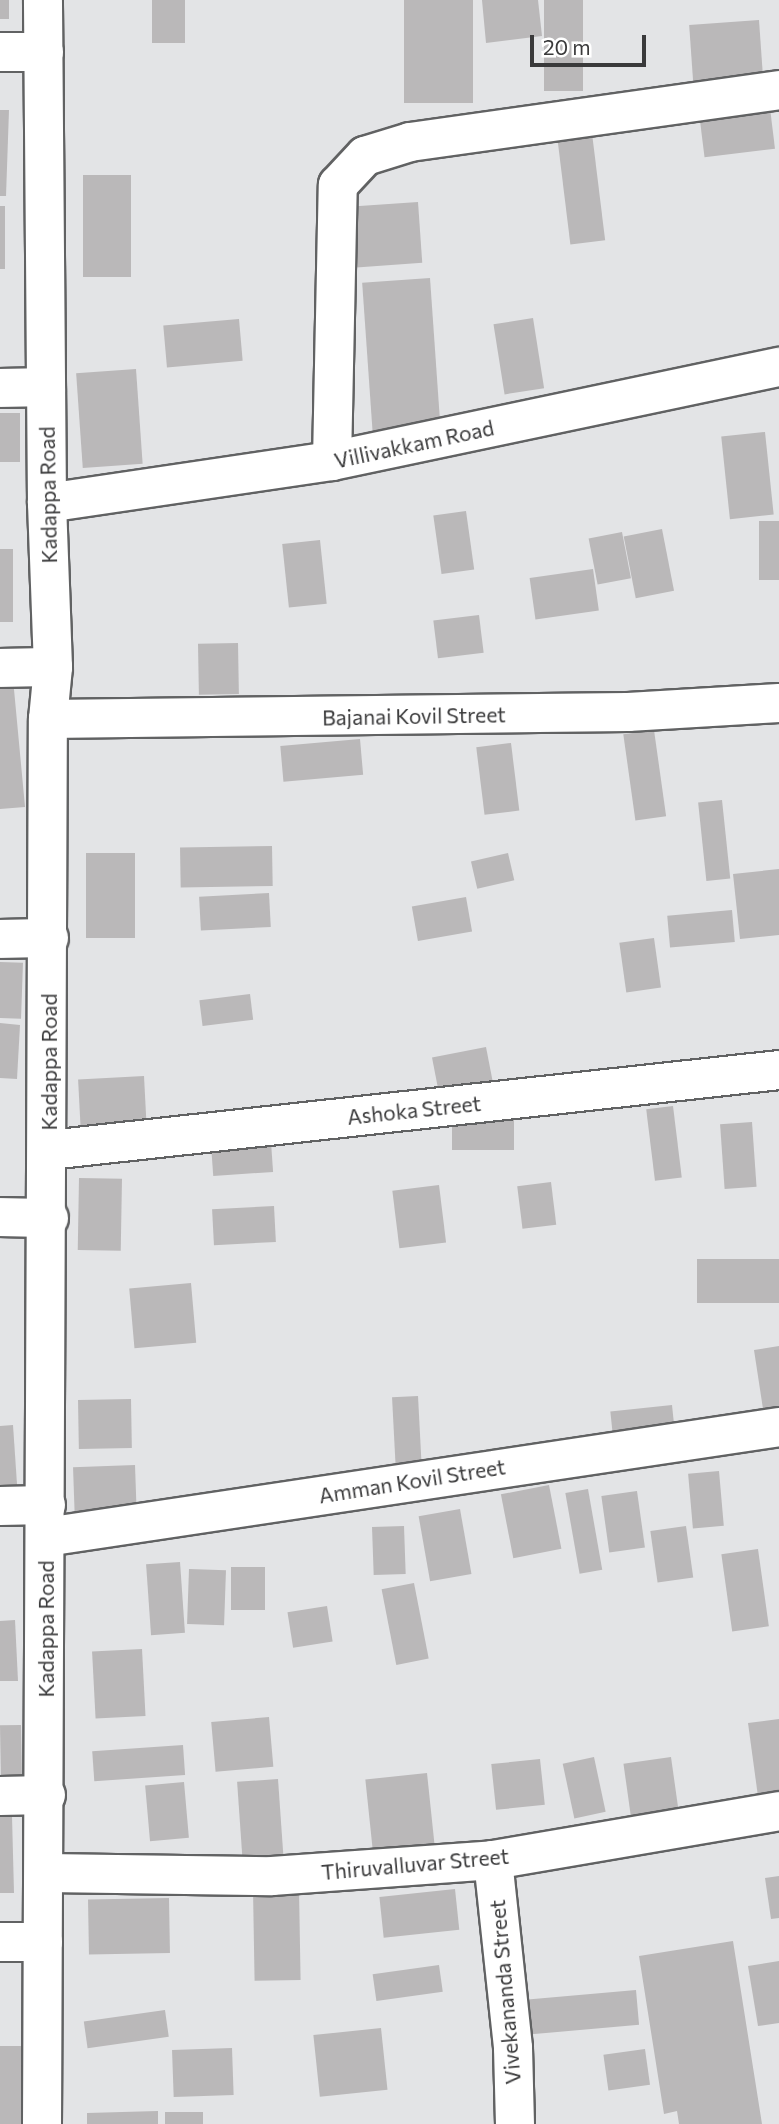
<!DOCTYPE html>
<html>
<head>
<meta charset="utf-8">
<style>
  body { margin:0 }
  #map { position:relative; width:779px; height:2124px; overflow:hidden; background:#e3e4e6; font-family:Commissioner,sans-serif }
  div>[style] { position:absolute }
  [style*='--x'] { left:calc(var(--x)*1px); top:calc(var(--y)*1px); width:calc(var(--w)*1px); rotate:calc(var(--a)*1deg) }
  .building>* { inset:0; background:#bab8b9; transform-origin:0 0 }
  .roads { filter:drop-shadow(2px 0 #616263) drop-shadow(-2px 0 #616263) drop-shadow(0 2px #616263) drop-shadow(0 -2px #616263) }
  .minor>* { height:38px; margin:-19px; padding:0 19px; transform-origin:19px; border-radius:19px; background:#fff }
  .major>* { height:38px; margin:-19px; padding:0 19px; transform-origin:19px; border-radius:19px; background:#fff }
  span { translate:-50% -50%; white-space:nowrap; text-align:center; line-height:1.15; -webkit-text-stroke:6px #fff; paint-order:stroke }
  .street-label { font-size:21px; color:#3a3a3b }
  .scale { position:absolute; left:530px; top:35px; width:116px; height:32px; box-sizing:border-box; border:4px solid #3a3a3b; border-top:0; padding-left:9px; font-size:21px; line-height:24px; white-space:nowrap; color:#3a3a3b; -webkit-text-stroke:5px #fff; paint-order:stroke }
</style>
</head>
<body>
<div id="map">
  <div class="building">
    <i style="left:0;top:0;width:9px;height:19px"></i>
    <i style="left:152px;top:0;width:33px;height:43px"></i>
    <i style="left:404px;top:0;width:69px;height:103px"></i>
    <i style="clip-path:polygon(482px 0,538px 0,542px 36px,486px 43px)"></i>
    <i style="left:544px;top:0;width:39px;height:91px"></i>
    <i style="left:759px;top:20px;width:65px;height:70px;rotate:86deg"></i>
    <i style="left:770px;top:108px;width:41px;height:71px;rotate:83deg"></i>
    <i style="clip-path:polygon(0 110px,9px 110px,6px 196px,0 196px)"></i>
    <i style="left:591px;top:125px;width:116px;height:35px;rotate:83deg"></i>
    <i style="left:83px;top:175px;width:48px;height:102px"></i>
    <i style="left:418px;top:202px;width:61px;height:66px;rotate:86deg"></i>
    <i style="left:0;top:206px;width:5px;height:63px"></i>
    <i style="left:430px;top:278px;width:153px;height:68px;rotate:86deg"></i>
    <i style="left:533px;top:318px;width:71px;height:40px;rotate:81deg"></i>
    <i style="left:239px;top:319px;width:42px;height:76px;rotate:85deg"></i>
    <i style="left:136px;top:369px;width:95px;height:60px;rotate:86deg"></i>
    <i style="left:0;top:413px;width:20px;height:49px"></i>
    <i style="left:765px;top:432px;width:83px;height:44px;rotate:84deg"></i>
    <i style="left:466px;top:511px;width:59px;height:33px;rotate:82deg"></i>
    <i style="left:779px;top:521px;width:59px;height:20px;rotate:90deg"></i>
    <i style="left:662px;top:529px;width:63px;height:39px;rotate:79deg"></i>
    <i style="left:622px;top:532px;width:47px;height:34px;rotate:79deg"></i>
    <i style="left:320px;top:540px;width:64px;height:38px;rotate:84deg"></i>
    <i style="left:0;top:549px;width:13px;height:73px"></i>
    <i style="left:593px;top:569px;width:42px;height:64px;rotate:82deg"></i>
    <i style="left:479px;top:615px;width:38px;height:46px;rotate:83deg"></i>
    <i style="left:238px;top:643px;width:51px;height:40px;rotate:89deg"></i>
    <i style="clip-path:polygon(13px 679px,25px 807px,0 809px,0 680px)"></i>
    <i style="left:654px;top:730px;width:87px;height:31px;rotate:82deg"></i>
    <i style="left:360px;top:739px;width:36px;height:80px;rotate:85deg"></i>
    <i style="left:511px;top:743px;width:68px;height:35px;rotate:83deg"></i>
    <i style="left:722px;top:800px;width:79px;height:24px;rotate:84deg"></i>
    <i style="left:272px;top:846px;width:40px;height:92px;rotate:89deg"></i>
    <i style="left:86px;top:853px;width:49px;height:85px"></i>
    <i style="left:508px;top:853px;width:28px;height:38px;rotate:77deg"></i>
    <i style="clip-path:polygon(779px 869px,779px 935px,740px 939px,733px 874px)"></i>
    <i style="left:269px;top:893px;width:34px;height:70px;rotate:87deg"></i>
    <i style="left:466px;top:897px;width:35px;height:55px;rotate:80deg"></i>
    <i style="left:732px;top:910px;width:32px;height:65px;rotate:85deg"></i>
    <i style="left:654px;top:938px;width:50px;height:35px;rotate:82deg"></i>
    <i style="left:0;top:962px;width:23px;height:56px;rotate:2deg"></i>
    <i style="left:250px;top:994px;width:26px;height:51px;rotate:83deg"></i>
    <i style="clip-path:polygon(0 1023px,20px 1025px,17px 1079px,0 1078px)"></i>
    <i style="left:486px;top:1047px;width:43px;height:55px;rotate:79deg"></i>
    <i style="left:144px;top:1076px;width:51px;height:66px;rotate:87deg"></i>
    <i style="left:673px;top:1106px;width:72px;height:27px;rotate:83deg"></i>
    <i style="left:514px;top:1114px;width:36px;height:62px;rotate:90deg"></i>
    <i style="left:752px;top:1122px;width:65px;height:32px;rotate:86deg"></i>
    <i style="left:271px;top:1142px;width:30px;height:60px;rotate:86deg"></i>
    <i style="left:79px;top:1178px;width:43px;height:72px;rotate:1deg"></i>
    <i style="left:551px;top:1182px;width:43px;height:34px;rotate:83deg"></i>
    <i style="left:439px;top:1185px;width:58px;height:47px;rotate:83deg"></i>
    <i style="left:274px;top:1206px;width:36px;height:62px;rotate:87deg"></i>
    <i style="left:779px;top:1259px;width:44px;height:82px;rotate:90deg"></i>
    <i style="left:191px;top:1283px;width:60px;height:62px;rotate:85deg"></i>
    <i style="clip-path:polygon(779px 1346px,779px 1420px,765px 1422px,754px 1350px)"></i>
    <i style="left:418px;top:1396px;width:67px;height:26px;rotate:87deg"></i>
    <i style="left:131px;top:1399px;width:49px;height:53px;rotate:89deg"></i>
    <i style="left:672px;top:1405px;width:30px;height:62px;rotate:84deg"></i>
    <i style="clip-path:polygon(13px 1425px,18px 1499px,0 1500px,0 1426px)"></i>
    <i style="left:135px;top:1465px;width:56px;height:62px;rotate:88deg"></i>
    <i style="left:719px;top:1471px;width:55px;height:31px;rotate:85deg"></i>
    <i style="left:549px;top:1485px;width:65px;height:49px;rotate:79deg"></i>
    <i style="left:588px;top:1489px;width:82px;height:23px;rotate:80deg"></i>
    <i style="left:637px;top:1491px;width:57px;height:36px;rotate:82deg"></i>
    <i style="left:460px;top:1509px;width:66px;height:42px;rotate:80deg"></i>
    <i style="left:404px;top:1526px;width:48px;height:32px;rotate:88deg"></i>
    <i style="left:686px;top:1526px;width:52px;height:36px;rotate:82deg"></i>
    <i style="left:758px;top:1549px;width:78px;height:37px;rotate:82deg"></i>
    <i style="left:180px;top:1562px;width:71px;height:34px;rotate:86deg"></i>
    <i style="left:231px;top:1567px;width:34px;height:43px"></i>
    <i style="left:189px;top:1569px;width:37px;height:55px;rotate:2deg"></i>
    <i style="left:414px;top:1583px;width:77px;height:33px;rotate:79deg"></i>
    <i style="left:327px;top:1606px;width:36px;height:40px;rotate:81deg"></i>
    <i style="clip-path:polygon(15px 1620px,18px 1681px,0 1681px,0 1621px)"></i>
    <i style="left:142px;top:1649px;width:67px;height:50px;rotate:87deg"></i>
    <i style="left:269px;top:1717px;width:50px;height:58px;rotate:85deg"></i>
    <i style="clip-path:polygon(779px 1719px,779px 1802px,759px 1804px,748px 1723px)"></i>
    <i style="left:21px;top:1725px;width:54px;height:21px;rotate:89deg"></i>
    <i style="left:183px;top:1745px;width:30px;height:91px;rotate:86deg"></i>
    <i style="left:594px;top:1757px;width:56px;height:32px;rotate:78deg"></i>
    <i style="left:671px;top:1757px;width:69px;height:48px;rotate:82deg"></i>
    <i style="left:540px;top:1759px;width:46px;height:49px;rotate:84deg"></i>
    <i style="left:427px;top:1773px;width:85px;height:62px;rotate:84deg"></i>
    <i style="left:278px;top:1779px;width:80px;height:41px;rotate:86deg"></i>
    <i style="left:184px;top:1782px;width:56px;height:39px;rotate:85deg"></i>
    <i style="clip-path:polygon(12px 1816px,14px 1893px,0 1893px,0 1817px)"></i>
    <i style="clip-path:polygon(779px 1876px,779px 1918px,771px 1919px,765px 1878px)"></i>
    <i style="left:299px;top:1889px;width:91px;height:46px;rotate:89deg"></i>
    <i style="left:455px;top:1889px;width:41px;height:76px;rotate:84deg"></i>
    <i style="left:169px;top:1898px;width:55px;height:81px;rotate:89deg"></i>
    <i style="clip-path:polygon(733px 1941px,762px 2124px,679px 2124px,677px 2111px,664px 2114px,639px 1956px)"></i>
    <i style="clip-path:polygon(779px 1961px,779px 2023px,758px 2026px,748px 1966px)"></i>
    <i style="left:439px;top:1965px;width:27px;height:67px;rotate:82deg"></i>
    <i style="left:636px;top:1990px;width:35px;height:120px;rotate:85deg"></i>
    <i style="left:165px;top:2010px;width:27px;height:82px;rotate:82deg"></i>
    <i style="left:381px;top:2028px;width:62px;height:68px;rotate:84deg"></i>
    <i style="left:0;top:2046px;width:21px;height:78px"></i>
    <i style="left:232px;top:2048px;width:47px;height:60px;rotate:88deg"></i>
    <i style="left:645px;top:2049px;width:36px;height:42px;rotate:82deg"></i>
    <i style="clip-path:polygon(158px 2111px,158px 2124px,87px 2124px,87px 2113px)"></i>
    <i style="left:203px;top:2112px;width:12px;height:38px;rotate:90deg"></i>
  </div>
  <div class="roads">
    <div class="minor">
      <i style="--x:0;--y:52;--w:44;--a:0"></i>
      <i style="--x:0;--y:388;--w:46;--a:-1.2"></i>
      <i style="--x:332;--y:461;--w:276;--a:-88.8"></i>
      <i style="--x:338;--y:185;--w:40;--a:-47"></i>
      <i style="--x:365;--y:156;--w:47;--a:-17.3"></i>
      <i style="--x:410;--y:142;--w:373;--a:-8"></i>
      <i style="--x:47;--y:503;--w:288;--a:-8.4"></i>
      <i style="--x:332;--y:461;--w:457;--a:-11.9"></i>
      <i style="--x:0;--y:668;--w:53;--a:-1.1"></i>
      <i style="--x:48;--y:719;--w:580;--a:-0.69"></i>
      <i style="--x:628;--y:712;--w:151;--a:-3.4"></i>
      <i style="--x:0;--y:939;--w:49;--a:-1.2"></i>
      <i style="--x:49;--y:1150;--w:734;--a:-6.25"></i>
      <i style="--x:0;--y:1217;--w:49;--a:1.2"></i>
      <i style="--x:0;--y:1506;--w:46;--a:-1.2"></i>
      <i style="--x:46;--y:1537;--w:741;--a:-8.53"></i>
      <i style="--x:0;--y:1796;--w:46;--a:-1.2"></i>
      <i style="--x:493;--y:1860;--w:189;--a:83.9"></i>
      <i style="--x:513;--y:2048;--w:76;--a:88.5"></i>
      <i style="--x:47;--y:1873;--w:225;--a:0.8"></i>
      <i style="--x:272;--y:1876;--w:222;--a:-4.1"></i>
      <i style="--x:493;--y:1860;--w:290;--a:-9.7"></i>
      <i style="--x:0;--y:1942;--w:43;--a:0"></i>
    </div>
    <div class="major">
      <i style="--x:42;--y:2124;--w:1405;--a:-89.76"></i>
      <i style="--x:48;--y:719;--w:52;--a:-84.5"></i>
      <i style="--x:53;--y:667;--w:164;--a:-92.1"></i>
      <i style="--x:47;--y:503;--w:503;--a:-90.46"></i>
    </div>
  </div>
  <div class="street-label">
    <span style="left:414px;top:444px;rotate:-12deg">Villivakkam Road</span>
    <span style="left:48px;top:495px;rotate:-91deg">Kadappa Road</span>
    <span style="left:414px;top:716px;rotate:-1deg">Bajanai Kovil Street</span>
    <span style="left:49px;top:1062px;rotate:-90deg">Kadappa Road</span>
    <span style="left:414px;top:1110px;rotate:-6deg">Ashoka Street</span>
    <span style="left:412px;top:1481px;rotate:-9deg">Amman Kovil Street</span>
    <span style="left:46px;top:1629px;rotate:-90deg">Kadappa Road</span>
    <span style="left:415px;top:1864px;rotate:-5deg">Thiruvalluvar Street</span>
    <span style="left:505px;top:1992px;rotate:-95deg">Vivekananda Street</span>
  </div>
  <div class="scale">20 m</div>
</div>
</body>
</html>
